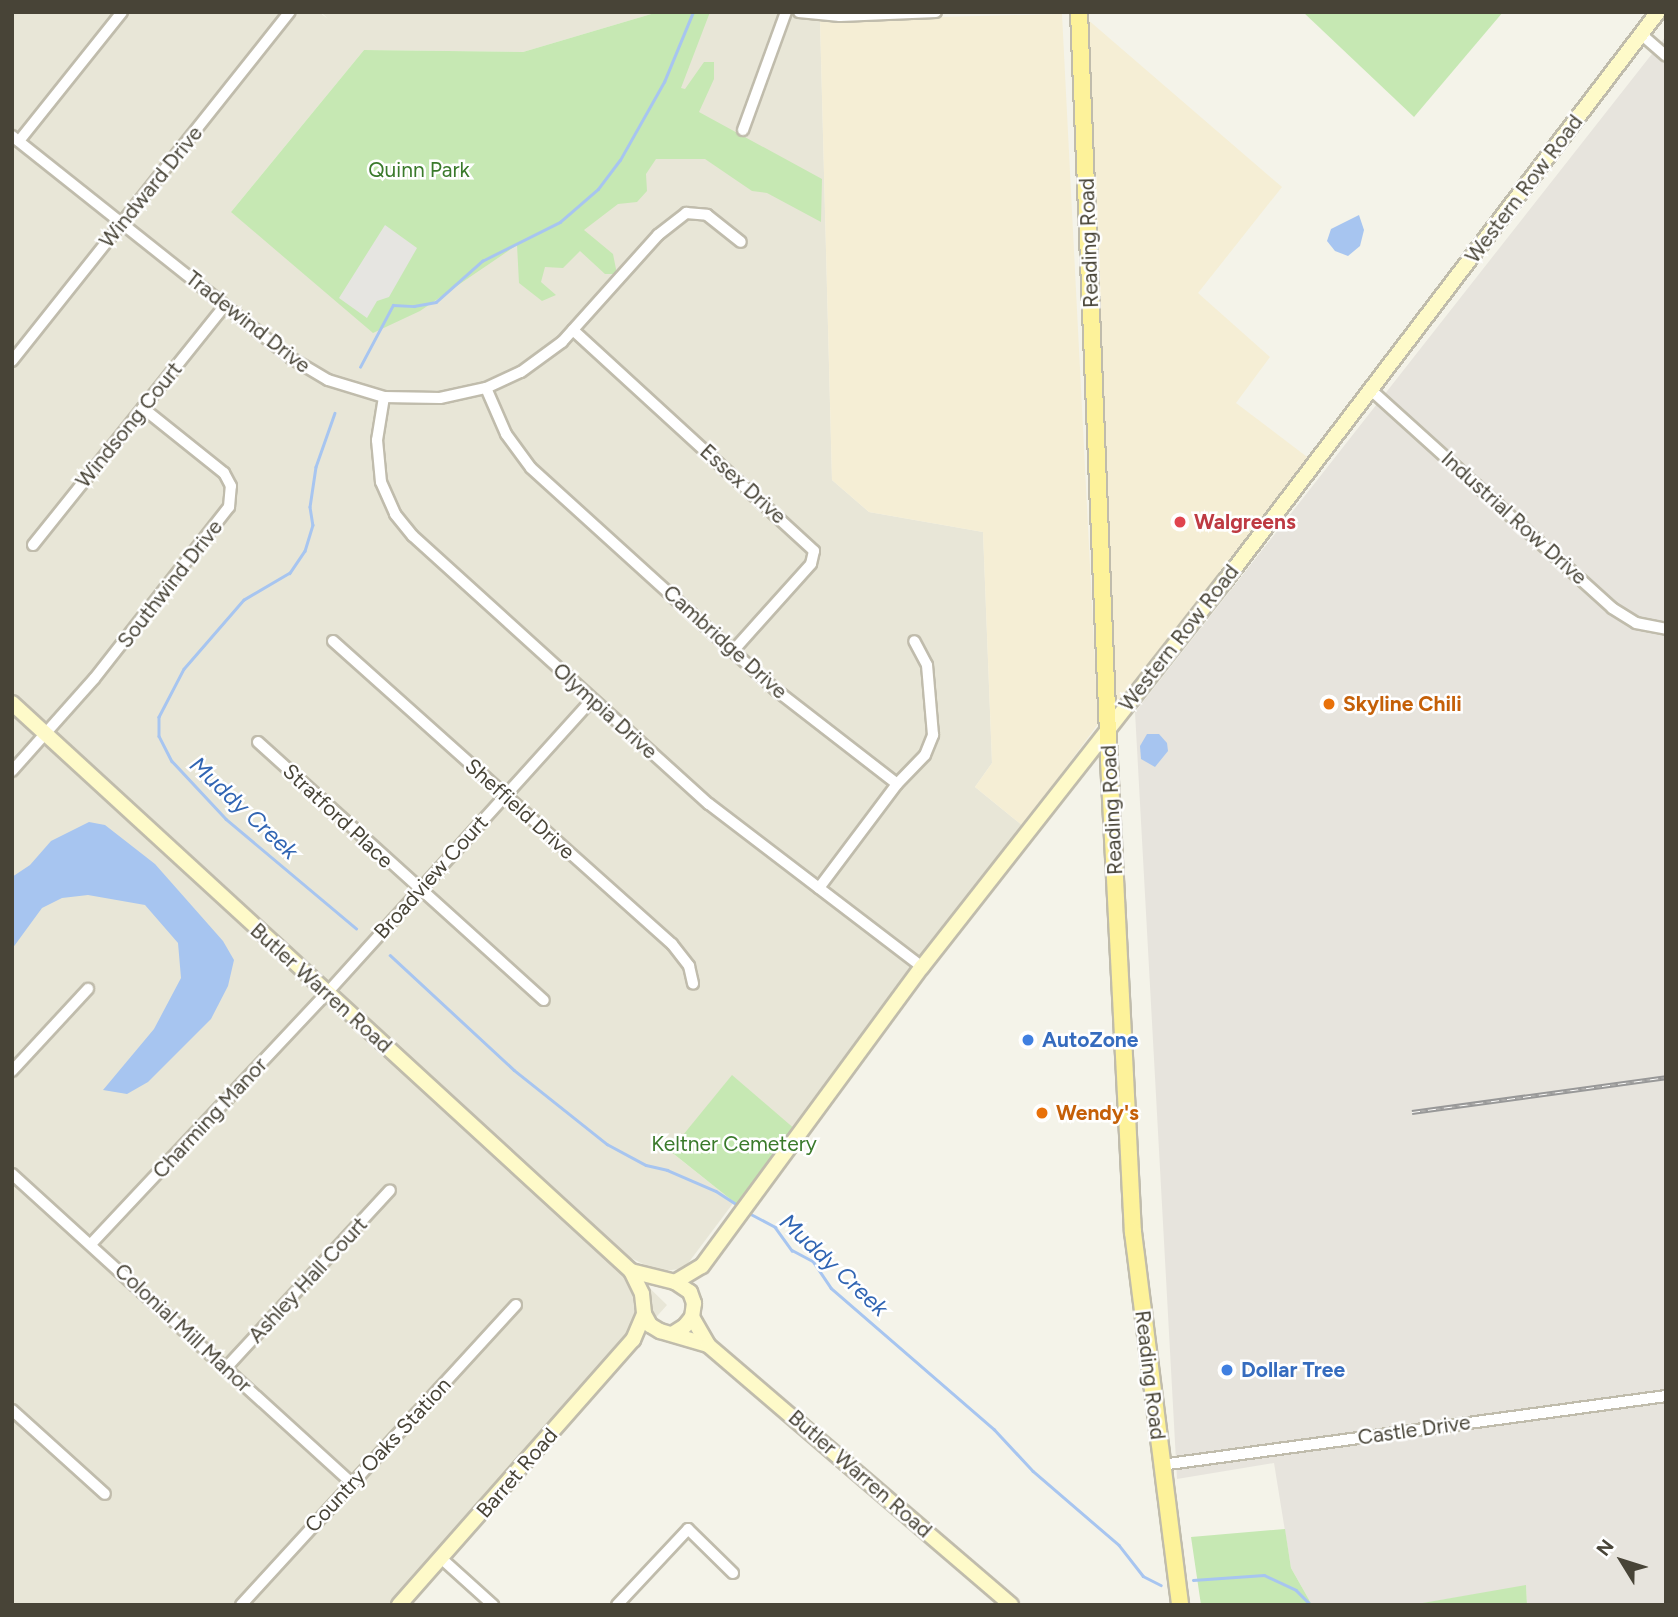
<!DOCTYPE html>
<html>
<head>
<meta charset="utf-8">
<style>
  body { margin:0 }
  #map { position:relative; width:1678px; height:1617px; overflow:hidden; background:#f4f3e9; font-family:Figtree,sans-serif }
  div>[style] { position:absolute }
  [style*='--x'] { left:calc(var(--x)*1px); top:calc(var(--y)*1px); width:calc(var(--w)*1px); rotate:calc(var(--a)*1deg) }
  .residential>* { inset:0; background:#e8e6d7 }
  .commercial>* { inset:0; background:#f5eed5 }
  .industrial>* { inset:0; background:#e7e4dd }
  .green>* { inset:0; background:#c6e8b3 }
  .parking>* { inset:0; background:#e6e5e1 }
  .water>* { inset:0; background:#a7c5f0 }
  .stream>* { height:2.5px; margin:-1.25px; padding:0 1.25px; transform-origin:1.25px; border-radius:1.25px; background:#a7c5f0 }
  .roads { filter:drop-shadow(2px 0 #c0bcac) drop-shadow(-2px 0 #c0bcac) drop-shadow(0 2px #c0bcac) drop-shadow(0 -2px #c0bcac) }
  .street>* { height:10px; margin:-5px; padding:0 5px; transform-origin:5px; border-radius:5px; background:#fff }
  .secondary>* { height:14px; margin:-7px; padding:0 7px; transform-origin:7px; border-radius:7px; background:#fefac9 }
  .primary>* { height:16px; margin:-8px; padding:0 8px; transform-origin:8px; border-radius:8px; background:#fdf29a }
  .rail>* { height:5px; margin-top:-2.5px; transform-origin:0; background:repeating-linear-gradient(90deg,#fff 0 8px,#989898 0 16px); box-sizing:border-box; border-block:2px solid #989898 }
  .dots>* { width:19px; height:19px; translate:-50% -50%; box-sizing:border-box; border:4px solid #fff; border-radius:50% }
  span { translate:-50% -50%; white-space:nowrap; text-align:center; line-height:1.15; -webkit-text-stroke:5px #fff; paint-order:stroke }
  .park-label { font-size:21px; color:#3a7a2b }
  .street-label { font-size:21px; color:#484437 }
  .health-label { font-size:21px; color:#be3a42; font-weight:700 }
  .left { translate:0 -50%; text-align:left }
  .food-label { font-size:21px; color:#c56008; font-weight:700 }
  .shop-label { font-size:21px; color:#366cbe; font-weight:700 }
  .water-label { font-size:23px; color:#3165b3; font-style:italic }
  .frame { position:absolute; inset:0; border:14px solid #484437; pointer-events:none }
  .north { position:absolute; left:1587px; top:1526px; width:70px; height:70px; -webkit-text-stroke:5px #fff; paint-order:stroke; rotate:308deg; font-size:19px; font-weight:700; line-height:28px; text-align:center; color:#484437 }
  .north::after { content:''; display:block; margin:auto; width:24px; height:32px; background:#484437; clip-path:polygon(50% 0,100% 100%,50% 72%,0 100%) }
</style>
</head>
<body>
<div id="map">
  <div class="residential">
    <i style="clip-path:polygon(12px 12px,319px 12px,328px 19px,321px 12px,658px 12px,523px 52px,364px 50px,231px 212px,700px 12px,776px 12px,820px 20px,832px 480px,869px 512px,983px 532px,992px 763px,975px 787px,1023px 826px,796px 1130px,671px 1152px,734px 1202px,689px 1262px,680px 1269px,663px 1271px,647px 1266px,627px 1256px,554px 1195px,667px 1305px,399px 1605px,12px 1605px)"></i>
  </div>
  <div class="commercial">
    <i style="clip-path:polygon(1079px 12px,1282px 187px,1198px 293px,1270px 357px,1236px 403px,1315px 463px,1109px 726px)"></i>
    <i style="clip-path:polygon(1062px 14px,1098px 724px,1023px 826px,975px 787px,992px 763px,983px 532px,869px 512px,832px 480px,820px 20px)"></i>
  </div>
  <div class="industrial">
    <i style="clip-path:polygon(1666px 36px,1666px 1605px,1527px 1605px,1526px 1586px,1411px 1605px,1312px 1605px,1291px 1568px,1274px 1463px,1177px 1479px,1135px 712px)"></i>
  </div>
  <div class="green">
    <i style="clip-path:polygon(658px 12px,710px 12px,681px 88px,685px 89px,704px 62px,714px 62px,714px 79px,699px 112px,822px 179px,821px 222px,767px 193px,752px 191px,705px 159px,656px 159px,646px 174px,647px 191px,637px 202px,618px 204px,584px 230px,613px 254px,617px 274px,605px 274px,580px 251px,563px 268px,545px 267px,541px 282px,556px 295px,542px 301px,519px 283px,517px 245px,420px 311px,373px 333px,231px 212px,364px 50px,523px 52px)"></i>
    <i style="clip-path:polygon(1303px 12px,1503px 12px,1414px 117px)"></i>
    <i style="clip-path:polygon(732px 1075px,796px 1130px,744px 1210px,670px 1151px)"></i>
    <i style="clip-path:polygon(1285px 1529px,1291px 1568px,1312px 1605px,1201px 1605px,1191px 1537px)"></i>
    <i style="clip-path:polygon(1526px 1585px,1527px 1605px,1411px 1605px)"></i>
  </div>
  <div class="parking">
    <i style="clip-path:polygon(385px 225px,417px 248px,389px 297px,377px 301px,367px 318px,339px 298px)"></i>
  </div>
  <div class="water">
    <i style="clip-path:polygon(1359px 215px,1364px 230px,1360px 246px,1348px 256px,1335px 251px,1327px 241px,1331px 229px)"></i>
    <i style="clip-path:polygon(1147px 734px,1159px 734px,1167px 743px,1168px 751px,1155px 767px,1141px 759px,1140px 746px)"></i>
    <i style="clip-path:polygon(89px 822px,105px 825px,155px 864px,223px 941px,234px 960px,228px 986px,211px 1019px,148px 1082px,127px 1094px,103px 1090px,154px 1029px,181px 978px,178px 943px,145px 905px,88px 895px,62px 898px,42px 908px,12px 949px,12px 877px,30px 865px,51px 841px)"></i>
  </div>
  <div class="stream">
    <i style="--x:360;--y:367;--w:70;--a:-62"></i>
    <i style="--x:393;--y:305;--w:21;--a:3"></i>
    <i style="--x:414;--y:306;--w:22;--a:-10"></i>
    <i style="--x:436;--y:302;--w:62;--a:-41.7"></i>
    <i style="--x:482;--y:261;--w:87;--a:-26.6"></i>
    <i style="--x:560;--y:222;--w:50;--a:-41"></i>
    <i style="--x:598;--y:189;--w:36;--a:-53"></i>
    <i style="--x:620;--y:160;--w:90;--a:-60.6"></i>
    <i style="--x:664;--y:82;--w:76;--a:-67.5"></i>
    <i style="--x:335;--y:413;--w:57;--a:109.4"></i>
    <i style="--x:316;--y:467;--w:40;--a:98.5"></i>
    <i style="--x:310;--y:507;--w:18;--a:81"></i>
    <i style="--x:313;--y:525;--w:27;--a:107"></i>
    <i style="--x:305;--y:551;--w:27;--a:124"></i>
    <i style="--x:290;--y:573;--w:53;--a:149.6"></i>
    <i style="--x:244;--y:600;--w:91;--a:131"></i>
    <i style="--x:184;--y:669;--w:54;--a:117.5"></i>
    <i style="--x:159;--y:717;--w:19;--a:90"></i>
    <i style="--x:159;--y:736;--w:28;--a:63"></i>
    <i style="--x:172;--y:761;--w:79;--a:47"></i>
    <i style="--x:226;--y:819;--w:170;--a:40"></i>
    <i style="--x:390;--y:955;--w:169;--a:42.8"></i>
    <i style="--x:514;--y:1070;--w:119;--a:38.5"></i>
    <i style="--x:607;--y:1144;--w:44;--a:28.3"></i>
    <i style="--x:646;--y:1165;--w:22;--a:13"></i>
    <i style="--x:667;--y:1170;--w:53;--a:23.2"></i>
    <i style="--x:716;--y:1191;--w:30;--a:33"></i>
    <i style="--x:749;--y:1213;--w:30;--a:28"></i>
    <i style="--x:775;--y:1227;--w:29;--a:54"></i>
    <i style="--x:792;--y:1250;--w:24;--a:28"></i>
    <i style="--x:813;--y:1261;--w:32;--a:56"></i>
    <i style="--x:831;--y:1288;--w:216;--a:40.9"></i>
    <i style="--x:994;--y:1429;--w:57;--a:47.1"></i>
    <i style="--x:1033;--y:1471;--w:113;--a:40.7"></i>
    <i style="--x:1119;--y:1545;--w:39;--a:52"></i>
    <i style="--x:1143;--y:1576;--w:20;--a:27"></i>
    <i style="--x:1193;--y:1580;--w:71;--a:-4"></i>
    <i style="--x:1264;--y:1575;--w:35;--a:25"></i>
    <i style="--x:1296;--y:1590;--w:21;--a:45"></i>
  </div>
  <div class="roads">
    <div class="street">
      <i style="--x:799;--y:12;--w:41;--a:5.6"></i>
      <i style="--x:840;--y:16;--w:96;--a:-2.4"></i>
      <i style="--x:1641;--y:34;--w:33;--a:41"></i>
      <i style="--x:743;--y:130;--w:126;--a:-70"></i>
      <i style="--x:12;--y:136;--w:357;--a:38.5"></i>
      <i style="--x:291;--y:358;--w:43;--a:30.7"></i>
      <i style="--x:328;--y:380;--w:59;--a:16.9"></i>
      <i style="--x:384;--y:397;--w:56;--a:1"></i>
      <i style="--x:440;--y:398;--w:47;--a:-12.3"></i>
      <i style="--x:486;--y:388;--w:38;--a:-25"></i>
      <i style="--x:521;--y:372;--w:51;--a:-36.2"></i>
      <i style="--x:562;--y:342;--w:144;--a:-48.1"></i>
      <i style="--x:658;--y:235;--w:36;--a:-38"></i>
      <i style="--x:686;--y:213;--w:21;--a:5"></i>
      <i style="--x:707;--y:215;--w:43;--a:38.5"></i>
      <i style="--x:19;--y:141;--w:165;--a:-51.4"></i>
      <i style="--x:573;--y:330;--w:327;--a:42.5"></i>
      <i style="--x:814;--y:551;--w:13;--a:103"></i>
      <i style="--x:811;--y:564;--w:117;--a:131.9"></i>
      <i style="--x:12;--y:361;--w:446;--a:-51.5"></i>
      <i style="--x:486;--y:388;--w:50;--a:66.5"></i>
      <i style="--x:506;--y:434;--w:42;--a:53.7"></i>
      <i style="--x:531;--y:468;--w:331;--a:42.2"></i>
      <i style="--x:776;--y:690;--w:153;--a:37.8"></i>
      <i style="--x:897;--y:784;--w:130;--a:126.9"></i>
      <i style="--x:1371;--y:390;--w:325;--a:42.1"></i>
      <i style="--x:1612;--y:608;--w:28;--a:32"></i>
      <i style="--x:1636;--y:623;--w:31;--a:11"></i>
      <i style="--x:384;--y:397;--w:44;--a:99.2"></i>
      <i style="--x:377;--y:440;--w:42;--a:84.6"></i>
      <i style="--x:381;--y:482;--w:35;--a:66"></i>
      <i style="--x:395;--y:514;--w:28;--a:51"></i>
      <i style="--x:413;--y:536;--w:399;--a:42.2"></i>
      <i style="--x:709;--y:804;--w:268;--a:37.4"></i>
      <i style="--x:33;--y:545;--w:307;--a:-51.3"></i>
      <i style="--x:333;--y:641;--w:455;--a:41.8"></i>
      <i style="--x:672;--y:944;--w:28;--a:52"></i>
      <i style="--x:689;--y:966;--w:18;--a:77"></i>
      <i style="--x:258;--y:742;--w:385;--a:42.1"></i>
      <i style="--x:12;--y:771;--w:123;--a:-48.3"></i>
      <i style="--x:94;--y:679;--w:219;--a:-51.9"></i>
      <i style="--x:229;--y:507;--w:21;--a:-85"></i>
      <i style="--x:231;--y:486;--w:15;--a:-118"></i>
      <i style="--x:224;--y:473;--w:104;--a:-141.3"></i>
      <i style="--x:897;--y:784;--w:40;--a:-46"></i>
      <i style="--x:925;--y:755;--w:22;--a:-68"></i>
      <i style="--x:933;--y:735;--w:70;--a:-94.9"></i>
      <i style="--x:927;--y:665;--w:27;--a:-118"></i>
      <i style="--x:12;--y:1071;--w:112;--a:-47.2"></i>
      <i style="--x:12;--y:1174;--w:459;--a:42.3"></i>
      <i style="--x:92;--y:1243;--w:343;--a:-46.8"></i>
      <i style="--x:327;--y:993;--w:395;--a:-47.9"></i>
      <i style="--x:225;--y:1369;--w:243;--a:-47.3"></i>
      <i style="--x:12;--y:1410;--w:125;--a:42.1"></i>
      <i style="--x:1161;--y:1465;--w:510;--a:-7.78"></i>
      <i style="--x:442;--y:1559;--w:69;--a:42"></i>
      <i style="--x:241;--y:1605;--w:407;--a:-47.5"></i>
      <i style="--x:617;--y:1605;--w:104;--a:-46.9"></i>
      <i style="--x:688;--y:1529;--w:63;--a:44.4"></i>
    </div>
    <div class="secondary">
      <i style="--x:12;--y:703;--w:840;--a:42.54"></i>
      <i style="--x:631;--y:1271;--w:25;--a:64"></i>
      <i style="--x:642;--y:1294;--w:20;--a:84"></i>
      <i style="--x:644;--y:1314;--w:13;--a:61"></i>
      <i style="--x:650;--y:1325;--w:12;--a:31"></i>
      <i style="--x:660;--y:1331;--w:50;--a:16.3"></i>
      <i style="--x:631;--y:1271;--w:45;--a:14"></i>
      <i style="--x:675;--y:1282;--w:18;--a:34"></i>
      <i style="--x:690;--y:1292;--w:12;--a:70"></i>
      <i style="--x:694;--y:1303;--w:14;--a:98"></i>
      <i style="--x:692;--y:1317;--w:11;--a:128"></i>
      <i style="--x:685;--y:1326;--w:13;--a:148"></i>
      <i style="--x:675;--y:1282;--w:31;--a:-31"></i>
      <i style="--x:702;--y:1266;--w:371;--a:-53.7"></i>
      <i style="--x:922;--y:967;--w:491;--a:-51.9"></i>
      <i style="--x:1225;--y:581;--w:715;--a:-52.73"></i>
      <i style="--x:692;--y:1317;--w:32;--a:60"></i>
      <i style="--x:708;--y:1345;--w:399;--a:40.6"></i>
      <i style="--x:399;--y:1605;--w:354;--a:-48.6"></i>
      <i style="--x:633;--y:1340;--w:28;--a:-67"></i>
    </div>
    <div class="primary">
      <i style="--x:1079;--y:12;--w:749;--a:87.7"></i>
      <i style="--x:1109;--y:760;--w:473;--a:87.1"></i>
      <i style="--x:1133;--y:1232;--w:376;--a:82.8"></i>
    </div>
  </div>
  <div class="rail">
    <i style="--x:1412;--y:1112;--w:256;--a:-7.8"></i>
  </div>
  <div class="dots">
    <i style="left:1180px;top:522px;background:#e0444e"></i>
    <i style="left:1329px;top:704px;background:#e8710a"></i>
    <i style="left:1028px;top:1040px;background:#3f7fe0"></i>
    <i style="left:1042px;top:1113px;background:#e8710a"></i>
    <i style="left:1227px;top:1370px;background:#3f7fe0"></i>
  </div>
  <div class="park-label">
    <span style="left:419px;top:170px">Quinn Park</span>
    <span style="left:734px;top:1144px">Keltner Cemetery</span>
  </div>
  <div class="street-label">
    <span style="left:151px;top:187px;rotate:-51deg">Windward Drive</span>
    <span style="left:1524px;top:189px;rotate:-53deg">Western Row Road</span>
    <span style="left:1089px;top:243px;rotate:-92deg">Reading Road</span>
    <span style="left:248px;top:322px;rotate:38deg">Tradewind Drive</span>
    <span style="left:129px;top:425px;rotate:-51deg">Windsong Court</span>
    <span style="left:743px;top:484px;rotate:42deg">Essex Drive</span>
    <span style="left:1514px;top:518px;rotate:42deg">Industrial Row Drive</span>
    <span style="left:170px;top:584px;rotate:-52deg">Southwind Drive</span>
    <span style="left:1179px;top:638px;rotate:-52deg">Western Row Road</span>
    <span style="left:725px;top:642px;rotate:42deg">Cambridge Drive</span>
    <span style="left:605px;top:711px;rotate:42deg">Olympia Drive</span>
    <span style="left:520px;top:809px;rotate:42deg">Sheffield Drive</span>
    <span style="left:1112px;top:810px;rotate:-93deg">Reading Road</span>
    <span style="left:338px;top:816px;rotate:43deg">Stratford Place</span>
    <span style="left:431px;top:877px;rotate:-48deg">Broadview Court</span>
    <span style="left:321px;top:988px;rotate:42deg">Butler Warren Road</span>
    <span style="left:210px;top:1118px;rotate:-47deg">Charming Manor</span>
    <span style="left:308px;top:1280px;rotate:-47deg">Ashley Hall Court</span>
    <span style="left:183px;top:1328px;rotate:43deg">Colonial Mill Manor</span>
    <span style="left:1150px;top:1375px;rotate:83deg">Reading Road</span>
    <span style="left:1414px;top:1430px;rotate:-8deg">Castle Drive</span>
    <span style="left:378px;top:1455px;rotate:-47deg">Country Oaks Station</span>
    <span style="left:517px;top:1473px;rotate:-49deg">Barret Road</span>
    <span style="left:860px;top:1474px;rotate:41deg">Butler Warren Road</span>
  </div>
  <div class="health-label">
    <span class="left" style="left:1194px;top:522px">Walgreens</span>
  </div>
  <div class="food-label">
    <span class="left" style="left:1343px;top:704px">Skyline Chili</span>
    <span class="left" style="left:1056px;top:1113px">Wendy's</span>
  </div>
  <div class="shop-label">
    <span class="left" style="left:1042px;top:1040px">AutoZone</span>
    <span class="left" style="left:1241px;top:1370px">Dollar Tree</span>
  </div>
  <div class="water-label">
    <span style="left:244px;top:808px;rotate:43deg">Muddy Creek</span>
    <span style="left:834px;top:1265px;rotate:43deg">Muddy Creek</span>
  </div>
  <div class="frame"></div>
  <div class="north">N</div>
</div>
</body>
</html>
